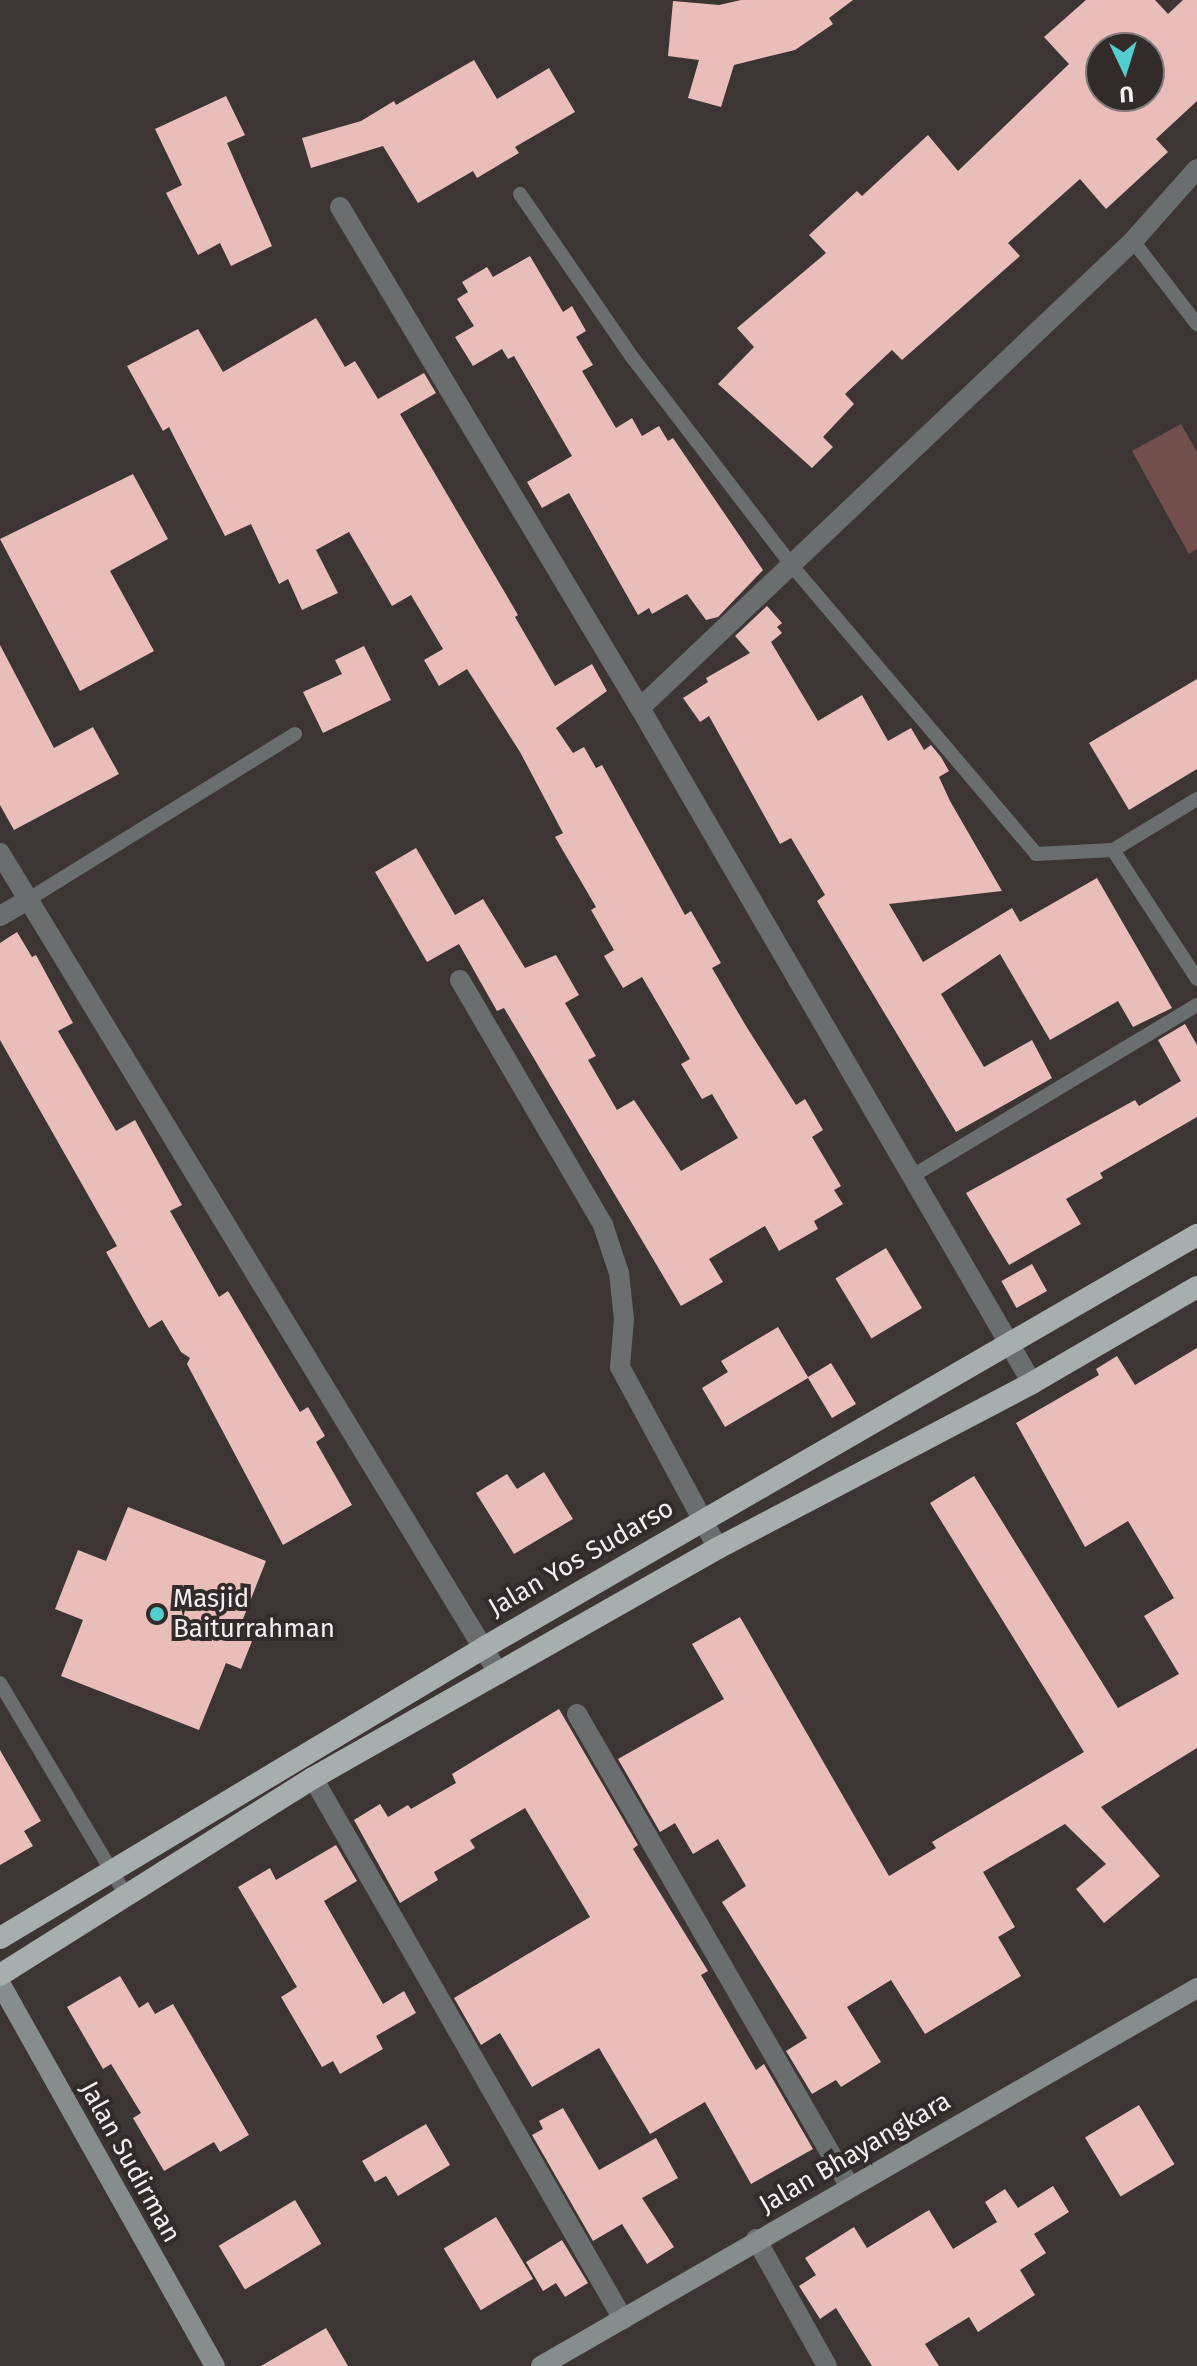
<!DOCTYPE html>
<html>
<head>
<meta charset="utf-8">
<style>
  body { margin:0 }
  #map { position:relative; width:1197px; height:2366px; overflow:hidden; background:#3d3534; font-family:"Fira Sans",sans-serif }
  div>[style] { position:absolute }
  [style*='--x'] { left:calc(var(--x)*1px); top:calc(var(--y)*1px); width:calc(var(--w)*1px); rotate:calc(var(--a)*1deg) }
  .green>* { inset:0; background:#724f4d }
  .building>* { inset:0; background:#e8bdba; transform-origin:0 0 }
  .service>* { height:14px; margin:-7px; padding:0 7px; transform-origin:7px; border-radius:7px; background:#6a6e6e }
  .minor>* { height:20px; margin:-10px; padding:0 10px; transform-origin:10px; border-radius:10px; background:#6a6e6e }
  .secondary>* { height:20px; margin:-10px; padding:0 10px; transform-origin:10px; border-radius:10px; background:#868d8d }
  .trunk>* { height:22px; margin:-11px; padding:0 11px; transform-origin:11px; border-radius:11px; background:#a6aeae }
  .dots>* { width:22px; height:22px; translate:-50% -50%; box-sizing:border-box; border:4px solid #332b2a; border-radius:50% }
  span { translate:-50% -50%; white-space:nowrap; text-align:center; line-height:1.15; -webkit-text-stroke:8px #332b2a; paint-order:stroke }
  .street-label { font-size:26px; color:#f5f0ef }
  .poi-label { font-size:26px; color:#f5f0ef }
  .left { translate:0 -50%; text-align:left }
  .north { position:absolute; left:1085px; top:32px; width:80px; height:80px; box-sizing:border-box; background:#332b2a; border:2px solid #817a79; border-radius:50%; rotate:176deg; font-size:22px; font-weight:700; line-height:32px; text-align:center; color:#f5f0ef }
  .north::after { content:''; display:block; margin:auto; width:28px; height:36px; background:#52cdd0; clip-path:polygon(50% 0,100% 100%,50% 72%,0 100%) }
</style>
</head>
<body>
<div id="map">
  <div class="green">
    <i style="clip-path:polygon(1181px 424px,1197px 452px,1197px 549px,1189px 554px,1132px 451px)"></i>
  </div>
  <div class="building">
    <i style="clip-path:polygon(741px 0,853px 0,829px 18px,833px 24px,795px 50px,734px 65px,721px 107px,688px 98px,699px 60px,668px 56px,673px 1px,719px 5px)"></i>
    <i style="clip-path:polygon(evenodd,1086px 0,1155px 0,1168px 14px,1183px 0,1197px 0,1197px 101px,1156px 139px,1168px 152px,1106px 209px,1080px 179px,1008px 243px,1020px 256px,902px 360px,892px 350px,845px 394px,854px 404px,823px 437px,833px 447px,812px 468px,718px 384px,754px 347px,737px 328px,826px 253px,809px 235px,857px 191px,862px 196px,928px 135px,958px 171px,1069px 64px,1044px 37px,1086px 0,1101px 48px,1149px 48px,1149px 96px,1101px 96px,1101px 48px)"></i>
    <i style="clip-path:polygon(474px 60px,497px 99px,549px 68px,575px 112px,515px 147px,519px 153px,477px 178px,473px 171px,418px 203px,383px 146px,311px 168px,302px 138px,361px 121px,394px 101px,396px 105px)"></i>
    <i style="clip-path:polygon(226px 96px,245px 135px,227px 143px,272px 246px,231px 266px,220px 243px,198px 255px,166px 193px,182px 185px,155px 129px)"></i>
    <i style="clip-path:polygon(530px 256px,563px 312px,572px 306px,586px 331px,576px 337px,593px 365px,582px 371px,616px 428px,632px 418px,642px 436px,659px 426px,668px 441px,673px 438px,763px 570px,718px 617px,706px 620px,687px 594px,652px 614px,649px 608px,638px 615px,569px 493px,542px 508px,527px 482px,572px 456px,514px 356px,508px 359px,502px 349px,473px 366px,455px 337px,474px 326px,457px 299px,468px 292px,462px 282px,487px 267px,493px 277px)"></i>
    <i style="clip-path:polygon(316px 318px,345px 367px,355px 361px,378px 399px,424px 373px,436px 393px,400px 414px,518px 615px,515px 617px,555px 686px,592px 664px,607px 691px,556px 728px,573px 753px,584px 747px,596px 768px,602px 765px,685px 915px,691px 911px,721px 963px,712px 968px,746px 1026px,796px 1105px,805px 1099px,823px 1130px,812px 1137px,841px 1186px,834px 1190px,843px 1204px,814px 1221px,818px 1229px,779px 1251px,765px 1226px,709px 1259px,723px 1282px,681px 1306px,504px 1008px,497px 1011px,459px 944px,427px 962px,375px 872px,416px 848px,455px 915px,483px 899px,525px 968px,556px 955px,579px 995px,565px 1003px,596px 1056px,588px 1060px,617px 1110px,634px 1100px,681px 1171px,738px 1138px,712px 1094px,702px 1099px,681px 1064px,690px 1059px,642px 977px,623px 988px,604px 956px,614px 950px,591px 910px,596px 907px,555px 837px,563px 833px,520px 752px,467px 669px,439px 686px,424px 660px,443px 649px,411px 595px,392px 606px,349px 532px,316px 550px,338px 593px,302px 610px,288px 579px,279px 584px,251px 524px,225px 536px,169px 427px,163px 431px,127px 366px,198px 329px,223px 372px)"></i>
    <i style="clip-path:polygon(133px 474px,168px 539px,110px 571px,154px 651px,80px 691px,0 539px)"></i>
    <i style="clip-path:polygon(767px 606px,782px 623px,777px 627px,782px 633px,771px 642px,818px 721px,862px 695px,888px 741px,911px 728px,924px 750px,931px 745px,941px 757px,949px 771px,939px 777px,950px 801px,1002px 891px,889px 904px,923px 962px,1012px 908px,1020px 922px,1097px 878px,1172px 1008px,1133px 1027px,1118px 1001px,1050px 1040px,1000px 954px,941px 994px,984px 1067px,1032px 1040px,1052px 1078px,956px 1132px,817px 901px,825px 895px,791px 838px,780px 844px,709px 716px,700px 722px,683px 698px,708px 682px,706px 678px,750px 653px,735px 636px)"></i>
    <i style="clip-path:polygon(0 645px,54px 748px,93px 727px,119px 774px,14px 830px,0 805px)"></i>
    <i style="clip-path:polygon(364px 646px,391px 700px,323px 733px,303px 692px,342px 674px,335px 660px)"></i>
    <i style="clip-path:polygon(1197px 679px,1197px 769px,1129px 810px,1089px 743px)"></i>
    <i style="clip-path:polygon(17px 932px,32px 957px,36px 955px,73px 1023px,58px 1031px,116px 1131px,135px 1120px,182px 1205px,170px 1211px,219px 1297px,228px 1291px,300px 1412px,308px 1407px,325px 1436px,316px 1442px,352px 1505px,283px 1545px,187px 1364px,190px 1358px,181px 1352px,162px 1320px,149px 1328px,106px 1252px,117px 1246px,0 1040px,0 943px)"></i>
    <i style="clip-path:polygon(1185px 1024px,1197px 1045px,1197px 1117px,1100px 1173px,1103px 1178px,1066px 1199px,1081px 1224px,1009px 1265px,966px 1193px,1135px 1100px,1139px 1106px,1181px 1081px,1158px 1040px)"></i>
    <i style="left:886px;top:1248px;width:70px;height:59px;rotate:59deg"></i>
    <i style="left:1032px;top:1264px;width:31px;height:35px;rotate:61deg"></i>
    <i style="clip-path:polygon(778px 1327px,808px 1377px,831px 1363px,856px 1404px,832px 1418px,808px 1378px,725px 1427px,702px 1388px,728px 1372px,721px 1361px)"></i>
    <i style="clip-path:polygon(1197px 1348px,1197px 1748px,1101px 1807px,1160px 1876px,1104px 1923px,1076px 1889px,1106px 1864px,1065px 1824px,983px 1872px,1015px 1927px,998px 1937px,1021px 1976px,925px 2034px,891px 1980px,847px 2007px,881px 2062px,841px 2087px,836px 2080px,812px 2094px,786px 2051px,807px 2038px,722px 1902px,746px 1886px,718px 1839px,693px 1854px,675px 1823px,660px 1832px,618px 1759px,724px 1699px,692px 1644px,740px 1617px,889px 1876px,936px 1848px,932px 1842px,1084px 1752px,930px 1503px,974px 1476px,1118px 1708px,1179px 1674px,1144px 1616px,1174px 1598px,1128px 1521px,1085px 1547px,1016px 1423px,1099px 1375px,1096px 1369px,1117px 1356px,1135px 1385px)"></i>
    <i style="clip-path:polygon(544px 1472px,573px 1519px,514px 1554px,476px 1493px,507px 1474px,517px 1489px)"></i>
    <i style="clip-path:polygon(128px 1507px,266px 1561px,239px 1629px,254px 1635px,252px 1641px,241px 1669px,226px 1663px,199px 1730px,61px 1676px,83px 1620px,55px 1609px,78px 1550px,106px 1561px)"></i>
    <i style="clip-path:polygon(559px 1709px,638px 1845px,633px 1849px,708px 1971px,701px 1975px,756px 2070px,764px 2064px,813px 2149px,751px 2184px,705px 2102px,650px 2134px,599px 2048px,532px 2087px,500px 2033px,481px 2045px,454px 1998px,590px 1917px,525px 1808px,470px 1840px,475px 1848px,434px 1872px,438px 1880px,400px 1903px,354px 1820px,380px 1804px,388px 1817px,408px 1805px,411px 1809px,456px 1783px,452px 1774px)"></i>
    <i style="clip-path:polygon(0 1750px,41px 1821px,24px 1831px,33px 1846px,0 1865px)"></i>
    <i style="clip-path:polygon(336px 1845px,357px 1881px,324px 1901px,383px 2004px,404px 1991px,416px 2013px,376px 2036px,383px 2049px,340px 2074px,333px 2061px,322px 2067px,281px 1997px,297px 1987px,238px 1887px,270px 1868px,276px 1880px)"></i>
    <i style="clip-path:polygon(120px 1976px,139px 2008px,148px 2002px,155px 2014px,173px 2004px,249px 2135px,220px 2152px,214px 2142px,164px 2171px,133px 2118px,141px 2113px,111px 2064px,103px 2069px,67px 2007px)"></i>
    <i style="left:1139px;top:2105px;width:69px;height:63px;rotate:59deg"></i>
    <i style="clip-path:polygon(563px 2108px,599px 2170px,656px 2138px,678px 2178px,642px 2198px,674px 2247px,647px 2264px,622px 2224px,593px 2241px,532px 2135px,543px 2129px,539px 2121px)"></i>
    <i style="clip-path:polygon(426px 2124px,450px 2165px,398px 2196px,386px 2176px,375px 2182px,362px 2161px)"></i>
    <i style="clip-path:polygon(1053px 2186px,1069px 2212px,1034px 2234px,1046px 2253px,1020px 2270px,1035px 2295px,978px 2332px,969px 2317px,925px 2344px,939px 2366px,872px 2366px,836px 2308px,820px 2319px,799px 2286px,816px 2275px,805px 2258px,854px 2227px,867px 2248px,929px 2210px,953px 2249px,997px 2222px,985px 2202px,1005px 2189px,1018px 2208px)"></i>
    <i style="left:295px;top:2200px;width:51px;height:89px;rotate:59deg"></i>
    <i style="left:496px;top:2217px;width:72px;height:61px;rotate:59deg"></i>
    <i style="clip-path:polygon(562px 2240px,588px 2283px,565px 2297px,556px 2283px,543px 2291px,526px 2262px)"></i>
    <i style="clip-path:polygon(326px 2328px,348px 2366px,261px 2366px)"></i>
  </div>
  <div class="service">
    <i style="--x:520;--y:194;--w:198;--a:55.5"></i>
    <i style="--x:632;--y:357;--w:265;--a:52.5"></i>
    <i style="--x:793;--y:567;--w:376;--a:49.7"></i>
    <i style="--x:1036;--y:854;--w:77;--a:-3"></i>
    <i style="--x:1133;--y:241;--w:105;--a:52.4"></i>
    <i style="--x:1197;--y:799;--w:98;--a:148.7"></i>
    <i style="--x:1113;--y:850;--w:154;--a:56.9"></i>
    <i style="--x:29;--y:899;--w:313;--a:-31.8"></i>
    <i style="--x:914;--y:1175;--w:330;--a:-31"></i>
    <i style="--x:0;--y:1683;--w:249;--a:59.3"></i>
  </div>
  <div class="minor">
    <i style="--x:340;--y:207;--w:584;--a:59.09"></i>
    <i style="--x:640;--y:708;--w:781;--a:59.85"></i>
    <i style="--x:640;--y:708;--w:679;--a:-43.45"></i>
    <i style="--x:1133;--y:241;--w:96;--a:-48.4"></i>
    <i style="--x:0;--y:853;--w:961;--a:58.71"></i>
    <i style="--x:0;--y:916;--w:34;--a:-30"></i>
    <i style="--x:460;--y:980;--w:284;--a:59.7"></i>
    <i style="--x:603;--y:1225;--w:51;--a:71.6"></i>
    <i style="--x:619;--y:1273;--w:46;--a:83.8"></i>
    <i style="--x:624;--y:1319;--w:48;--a:94.8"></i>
    <i style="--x:620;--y:1367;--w:206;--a:61.6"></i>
    <i style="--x:577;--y:1714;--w:546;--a:60.01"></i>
    <i style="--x:313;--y:1778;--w:624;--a:60.19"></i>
    <i style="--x:756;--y:2239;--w:145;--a:60.8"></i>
  </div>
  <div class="secondary">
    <i style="--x:0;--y:1983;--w:439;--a:60.7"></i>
    <i style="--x:541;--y:2366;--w:757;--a:-29.95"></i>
  </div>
  <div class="trunk">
    <i style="--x:0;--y:1938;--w:566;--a:-30.96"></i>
    <i style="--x:485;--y:1647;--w:823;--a:-30.06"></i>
    <i style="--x:0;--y:1975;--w:370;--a:-32.2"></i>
    <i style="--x:313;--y:1778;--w:466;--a:-29.6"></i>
    <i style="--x:718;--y:1548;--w:355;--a:-27.7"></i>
    <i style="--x:1032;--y:1383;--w:191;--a:-30.2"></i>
  </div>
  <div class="dots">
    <i style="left:157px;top:1614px;background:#52cdd0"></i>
  </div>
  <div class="street-label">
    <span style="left:581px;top:1558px;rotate:-30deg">Jalan Yos Sudarso</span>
    <span style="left:855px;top:2153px;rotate:-30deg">Jalan Bhayangkara</span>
    <span style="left:130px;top:2162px;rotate:61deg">Jalan Sudirman</span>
  </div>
  <div class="poi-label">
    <span class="left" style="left:173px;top:1614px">Masjid<br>Baiturrahman</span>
  </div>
  <div class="north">U</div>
</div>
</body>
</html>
